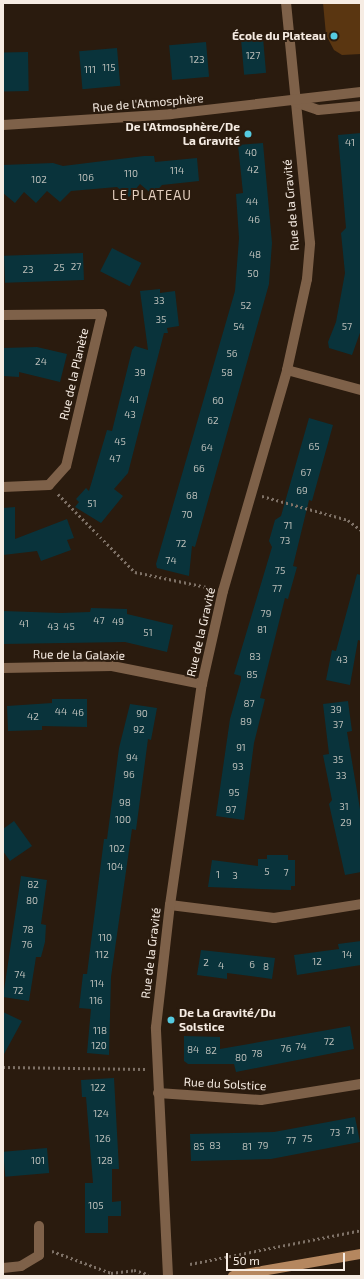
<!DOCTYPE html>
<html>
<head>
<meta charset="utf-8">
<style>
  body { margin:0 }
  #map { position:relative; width:364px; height:1279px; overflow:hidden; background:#2a1b0e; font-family:"Exo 2",sans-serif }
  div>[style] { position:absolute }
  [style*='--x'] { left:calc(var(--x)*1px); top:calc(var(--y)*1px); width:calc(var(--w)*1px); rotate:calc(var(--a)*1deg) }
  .green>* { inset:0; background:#5a3611 }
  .building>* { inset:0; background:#09333b; transform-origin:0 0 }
  .path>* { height:2.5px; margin-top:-1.25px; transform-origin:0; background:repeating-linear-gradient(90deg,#7e7166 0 2px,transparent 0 5px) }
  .minor>* { height:10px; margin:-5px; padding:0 5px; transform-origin:5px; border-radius:5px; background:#7e6149 }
  .tertiary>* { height:10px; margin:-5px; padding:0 5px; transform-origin:5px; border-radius:5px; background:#7e6149 }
  .secondary>* { height:10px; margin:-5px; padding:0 5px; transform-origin:5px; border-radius:5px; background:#b5875f }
  .dots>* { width:11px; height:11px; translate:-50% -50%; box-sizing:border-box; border:2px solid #2a1b0e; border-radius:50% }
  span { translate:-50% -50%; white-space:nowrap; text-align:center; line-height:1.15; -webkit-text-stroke:4px #2a1b0e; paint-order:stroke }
  .number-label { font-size:10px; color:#bbbeb9 }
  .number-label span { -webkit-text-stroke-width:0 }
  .poi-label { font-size:12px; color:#f6ece3; font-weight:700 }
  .right { translate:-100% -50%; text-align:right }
  .left { translate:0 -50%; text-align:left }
  .street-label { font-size:12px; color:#f6ece3 }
  .neighbourhood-label { font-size:13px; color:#e4cfbf; letter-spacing:1px }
  .frame { position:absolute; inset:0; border:4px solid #f6ece3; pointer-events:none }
  .scale { position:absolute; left:226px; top:1253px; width:119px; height:18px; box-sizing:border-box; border:2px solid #f6ece3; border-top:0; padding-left:5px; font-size:12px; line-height:14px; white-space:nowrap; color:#f6ece3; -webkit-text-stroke:3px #2a1b0e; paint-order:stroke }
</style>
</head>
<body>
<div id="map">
  <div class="green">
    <i style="clip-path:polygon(323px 3px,361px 3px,361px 54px,342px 55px,334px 50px,326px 35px)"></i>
  </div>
  <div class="building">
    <i style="left:263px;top:38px;width:35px;height:22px;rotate:85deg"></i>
    <i style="left:206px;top:42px;width:35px;height:37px;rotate:85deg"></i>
    <i style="left:117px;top:48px;width:38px;height:38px;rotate:85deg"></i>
    <i style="left:28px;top:52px;width:39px;height:25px;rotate:89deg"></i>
    <i style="clip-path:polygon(361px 133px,361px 330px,352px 355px,329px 348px,328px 342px,336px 322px,345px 273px,341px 233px,346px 228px,338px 135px)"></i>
    <i style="clip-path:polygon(263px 143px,272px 243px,269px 284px,195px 547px,192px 546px,189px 576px,157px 568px,156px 564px,235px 291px,239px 238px,236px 194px,243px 193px,238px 145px)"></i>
    <i style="clip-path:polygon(144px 156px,154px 156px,155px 162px,197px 158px,199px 181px,162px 185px,153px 195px,140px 184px,129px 197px,117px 187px,71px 191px,60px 202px,47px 191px,36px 203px,24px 192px,15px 203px,3px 193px,3px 165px,53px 163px,63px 166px)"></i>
    <i style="left:112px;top:248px;width:33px;height:26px;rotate:27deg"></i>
    <i style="left:83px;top:253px;width:27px;height:79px;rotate:88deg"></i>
    <i style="clip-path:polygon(160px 289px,160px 293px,175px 291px,179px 326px,167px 328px,168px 333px,164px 333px,128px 473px,114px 489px,123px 496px,101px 523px,75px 507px,79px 502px,76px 499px,86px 488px,89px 491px,107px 430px,112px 431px,132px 350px,135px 346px,148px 350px,140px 291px)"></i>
    <i style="clip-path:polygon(37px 347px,67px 354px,60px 382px,19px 372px,19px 377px,3px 376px,3px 348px)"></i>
    <i style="clip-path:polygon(309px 418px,333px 425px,312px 501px,309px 500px,293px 566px,297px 567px,288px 599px,285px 598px,260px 698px,265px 699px,254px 743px,244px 820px,216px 816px,230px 719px,241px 680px,241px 676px,234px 674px,272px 547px,269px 541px,275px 520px,281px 516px)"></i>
    <i style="clip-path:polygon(15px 507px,15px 539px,67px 519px,74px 538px,67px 540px,71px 550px,41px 561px,37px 551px,3px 555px,3px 508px)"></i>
    <i style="clip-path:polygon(357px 574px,361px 575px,361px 641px,358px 640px,350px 685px,326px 680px,332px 650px,336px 651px)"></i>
    <i style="clip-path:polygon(91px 608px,127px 609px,127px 614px,173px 625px,167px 652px,125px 642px,3px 644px,3px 611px,61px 613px,90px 612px)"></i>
    <i style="clip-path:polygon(52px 699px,87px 699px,87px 727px,42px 726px,42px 730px,8px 731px,7px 706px,52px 703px)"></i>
    <i style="clip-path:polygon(348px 701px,352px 731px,347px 732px,361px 815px,361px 872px,345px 875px,329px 804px,332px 800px,323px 755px,329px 754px,323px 704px)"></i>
    <i style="clip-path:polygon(130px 704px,157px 708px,151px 740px,148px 739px,136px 830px,132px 829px,111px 977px,109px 1055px,87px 1053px,91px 1009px,79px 1008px,83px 974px,87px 974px,104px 839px,107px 839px,119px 748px)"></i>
    <i style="clip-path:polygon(14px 821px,32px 846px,10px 861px,3px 851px,3px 829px)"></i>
    <i style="clip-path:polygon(267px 855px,288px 855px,288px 860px,295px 860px,295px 886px,291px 886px,291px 890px,208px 887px,212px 860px,258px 866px,258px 859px,267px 859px)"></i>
    <i style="clip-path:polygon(21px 876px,47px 880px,41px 924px,46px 925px,45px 942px,41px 957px,36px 957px,29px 1001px,3px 997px)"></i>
    <i style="clip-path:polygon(361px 941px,361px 965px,297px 975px,294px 955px,339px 949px,338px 944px)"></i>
    <i style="clip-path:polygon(201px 950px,275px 958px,272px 979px,227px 973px,227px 979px,197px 975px)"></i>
    <i style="clip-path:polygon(3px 1012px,22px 1021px,3px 1056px)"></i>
    <i style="clip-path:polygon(350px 1026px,354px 1049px,236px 1072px,234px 1064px,188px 1064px,184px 1061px,184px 1036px,220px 1037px,220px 1049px)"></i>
    <i style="clip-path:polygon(114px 1078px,119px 1169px,112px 1169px,112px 1202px,121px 1201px,121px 1216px,108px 1216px,108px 1233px,85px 1233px,85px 1183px,93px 1183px,86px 1097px,82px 1097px,81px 1080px)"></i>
    <i style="clip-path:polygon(355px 1117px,360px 1142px,271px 1159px,191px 1161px,190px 1134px,274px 1132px)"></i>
    <i style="left:47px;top:1148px;width:25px;height:44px;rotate:85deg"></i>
  </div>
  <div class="path">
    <i style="--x:58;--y:494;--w:110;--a:45.4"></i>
    <i style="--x:135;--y:572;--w:78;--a:11.9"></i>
    <i style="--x:262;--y:496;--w:89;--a:15.6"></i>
    <i style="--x:348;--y:520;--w:16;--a:38"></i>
    <i style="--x:3;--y:1067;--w:143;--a:0.8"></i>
    <i style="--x:52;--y:1251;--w:63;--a:20.4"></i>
    <i style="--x:111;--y:1273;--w:23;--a:-7"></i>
    <i style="--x:134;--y:1270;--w:15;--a:16"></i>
    <i style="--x:190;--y:1264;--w:174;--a:-11.2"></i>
  </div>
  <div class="minor">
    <i style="--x:3;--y:315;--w:99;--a:-0.6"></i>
    <i style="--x:102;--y:314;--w:156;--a:103.3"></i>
    <i style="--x:66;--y:466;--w:25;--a:132"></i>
    <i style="--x:49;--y:485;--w:46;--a:177.5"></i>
    <i style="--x:287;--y:370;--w:77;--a:15.1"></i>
    <i style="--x:3;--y:668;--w:109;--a:-1.1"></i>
    <i style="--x:112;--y:666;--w:92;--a:11.3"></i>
    <i style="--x:170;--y:905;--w:105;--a:7.1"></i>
    <i style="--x:274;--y:918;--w:88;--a:-9.1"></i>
    <i style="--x:158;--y:1093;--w:103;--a:3.9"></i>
    <i style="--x:261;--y:1100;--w:101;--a:-9.1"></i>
    <i style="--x:3;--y:1268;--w:18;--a:-6"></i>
    <i style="--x:21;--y:1266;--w:21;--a:-31"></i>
    <i style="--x:39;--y:1255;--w:29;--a:-90"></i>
    <i style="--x:168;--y:1276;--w:249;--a:-92.8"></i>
    <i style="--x:156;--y:1027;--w:123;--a:-83.5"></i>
    <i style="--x:170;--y:905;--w:223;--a:-81.8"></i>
    <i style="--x:202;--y:684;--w:95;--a:-77.3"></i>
    <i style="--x:223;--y:591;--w:230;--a:-73.8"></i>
    <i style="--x:287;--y:370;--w:93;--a:-77.6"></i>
    <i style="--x:307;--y:279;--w:36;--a:-85"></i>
    <i style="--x:310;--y:243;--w:241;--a:-95.7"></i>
  </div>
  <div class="tertiary">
    <i style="--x:295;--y:102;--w:24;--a:19"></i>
    <i style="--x:318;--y:110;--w:43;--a:-5.3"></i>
    <i style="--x:3;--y:125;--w:168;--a:-3.7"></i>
    <i style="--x:171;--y:114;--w:191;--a:-6.6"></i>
  </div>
  <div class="secondary">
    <i style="--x:233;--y:1276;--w:130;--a:-9.8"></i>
  </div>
  <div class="dots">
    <i style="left:334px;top:36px;background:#55cae0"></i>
    <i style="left:248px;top:134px;background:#55cae0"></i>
    <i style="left:171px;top:1020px;background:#55cae0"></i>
  </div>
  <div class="number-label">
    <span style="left:253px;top:56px">127</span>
    <span style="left:197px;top:60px">123</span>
    <span style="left:109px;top:68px">115</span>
    <span style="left:90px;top:70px">111</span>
    <span style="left:350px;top:143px">41</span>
    <span style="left:251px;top:153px">40</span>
    <span style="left:253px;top:170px">42</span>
    <span style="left:177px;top:171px">114</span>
    <span style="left:131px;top:174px">110</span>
    <span style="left:86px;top:178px">106</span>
    <span style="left:39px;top:180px">102</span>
    <span style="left:252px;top:202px">44</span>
    <span style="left:254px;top:220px">46</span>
    <span style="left:255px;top:255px">48</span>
    <span style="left:76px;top:267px">27</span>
    <span style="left:59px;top:268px">25</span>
    <span style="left:28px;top:270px">23</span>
    <span style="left:253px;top:274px">50</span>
    <span style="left:159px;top:301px">33</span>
    <span style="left:246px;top:306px">52</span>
    <span style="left:161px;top:320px">35</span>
    <span style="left:239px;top:327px">54</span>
    <span style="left:347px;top:327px">57</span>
    <span style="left:232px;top:354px">56</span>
    <span style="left:41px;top:362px">24</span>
    <span style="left:140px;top:373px">39</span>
    <span style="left:227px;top:373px">58</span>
    <span style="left:134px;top:400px">41</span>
    <span style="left:218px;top:401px">60</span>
    <span style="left:130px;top:415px">43</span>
    <span style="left:213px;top:421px">62</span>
    <span style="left:120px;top:442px">45</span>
    <span style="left:314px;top:447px">65</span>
    <span style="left:207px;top:448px">64</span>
    <span style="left:115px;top:459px">47</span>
    <span style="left:199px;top:469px">66</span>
    <span style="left:306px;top:473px">67</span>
    <span style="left:302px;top:491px">69</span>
    <span style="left:192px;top:496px">68</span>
    <span style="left:92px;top:504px">51</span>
    <span style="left:187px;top:515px">70</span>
    <span style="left:288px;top:526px">71</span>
    <span style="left:285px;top:541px">73</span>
    <span style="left:181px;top:544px">72</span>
    <span style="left:171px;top:561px">74</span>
    <span style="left:280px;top:571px">75</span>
    <span style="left:277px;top:589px">77</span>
    <span style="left:266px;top:614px">79</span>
    <span style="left:99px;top:621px">47</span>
    <span style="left:118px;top:622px">49</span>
    <span style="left:24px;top:624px">41</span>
    <span style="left:53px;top:627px">43</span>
    <span style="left:69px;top:627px">45</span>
    <span style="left:262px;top:630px">81</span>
    <span style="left:148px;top:633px">51</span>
    <span style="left:255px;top:657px">83</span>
    <span style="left:342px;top:660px">43</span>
    <span style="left:252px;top:675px">85</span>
    <span style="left:249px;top:704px">87</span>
    <span style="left:336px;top:710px">39</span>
    <span style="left:61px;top:712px">44</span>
    <span style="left:78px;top:713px">46</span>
    <span style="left:142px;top:714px">90</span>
    <span style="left:33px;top:717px">42</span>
    <span style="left:246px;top:722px">89</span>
    <span style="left:338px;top:725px">37</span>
    <span style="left:139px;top:730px">92</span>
    <span style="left:241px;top:748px">91</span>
    <span style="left:132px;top:758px">94</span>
    <span style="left:338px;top:760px">35</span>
    <span style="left:238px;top:767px">93</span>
    <span style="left:129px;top:775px">96</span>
    <span style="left:341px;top:776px">33</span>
    <span style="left:234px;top:793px">95</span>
    <span style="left:125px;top:803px">98</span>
    <span style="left:344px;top:807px">31</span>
    <span style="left:231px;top:810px">97</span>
    <span style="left:123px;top:820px">100</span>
    <span style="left:346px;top:823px">29</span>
    <span style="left:117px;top:849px">102</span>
    <span style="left:115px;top:867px">104</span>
    <span style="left:267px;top:872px">5</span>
    <span style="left:286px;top:873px">7</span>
    <span style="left:218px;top:875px">1</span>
    <span style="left:235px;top:876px">3</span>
    <span style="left:33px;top:885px">82</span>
    <span style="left:32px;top:901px">80</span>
    <span style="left:28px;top:930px">78</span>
    <span style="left:105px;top:938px">110</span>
    <span style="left:27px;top:945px">76</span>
    <span style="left:102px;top:955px">112</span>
    <span style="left:347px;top:955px">14</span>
    <span style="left:317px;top:962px">12</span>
    <span style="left:206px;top:963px">2</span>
    <span style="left:252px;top:965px">6</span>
    <span style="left:221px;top:966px">4</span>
    <span style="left:266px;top:967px">8</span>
    <span style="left:20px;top:975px">74</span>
    <span style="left:97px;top:984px">114</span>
    <span style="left:18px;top:991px">72</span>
    <span style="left:96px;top:1001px">116</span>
    <span style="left:100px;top:1031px">118</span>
    <span style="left:329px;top:1042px">72</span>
    <span style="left:99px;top:1046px">120</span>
    <span style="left:301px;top:1047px">74</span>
    <span style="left:286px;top:1049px">76</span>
    <span style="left:193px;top:1050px">84</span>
    <span style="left:211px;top:1051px">82</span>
    <span style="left:257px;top:1054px">78</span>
    <span style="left:241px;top:1058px">80</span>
    <span style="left:98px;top:1088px">122</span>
    <span style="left:101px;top:1114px">124</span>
    <span style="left:350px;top:1131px">71</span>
    <span style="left:335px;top:1133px">73</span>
    <span style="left:103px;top:1139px">126</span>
    <span style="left:307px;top:1139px">75</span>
    <span style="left:291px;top:1141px">77</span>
    <span style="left:215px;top:1146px">83</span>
    <span style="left:263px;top:1146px">79</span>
    <span style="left:199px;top:1147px">85</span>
    <span style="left:247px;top:1147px">81</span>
    <span style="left:38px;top:1161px">101</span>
    <span style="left:105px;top:1161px">128</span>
    <span style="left:96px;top:1206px">105</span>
  </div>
  <div class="poi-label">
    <span class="right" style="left:326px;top:36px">École du Plateau</span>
    <span class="right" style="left:240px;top:134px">De l'Atmosphère/De<br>La Gravité</span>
    <span class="left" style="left:179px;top:1020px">De La Gravité/Du<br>Solstice</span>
  </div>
  <div class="street-label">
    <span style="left:148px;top:103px;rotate:-5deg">Rue de l'Atmosphère</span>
    <span style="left:291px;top:205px;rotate:-95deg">Rue de la Gravité</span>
    <span style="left:74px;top:374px;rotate:-77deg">Rue de la Planète</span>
    <span style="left:201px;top:632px;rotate:-77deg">Rue de la Gravité</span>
    <span style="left:79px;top:655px;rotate:1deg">Rue de la Galaxie</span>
    <span style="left:151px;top:953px;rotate:-83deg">Rue de la Gravité</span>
    <span style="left:225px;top:1084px;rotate:3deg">Rue du Solstice</span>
  </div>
  <div class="neighbourhood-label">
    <span style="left:152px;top:195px">LE PLATEAU</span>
  </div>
  <div class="frame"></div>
  <div class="scale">50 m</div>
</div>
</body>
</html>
